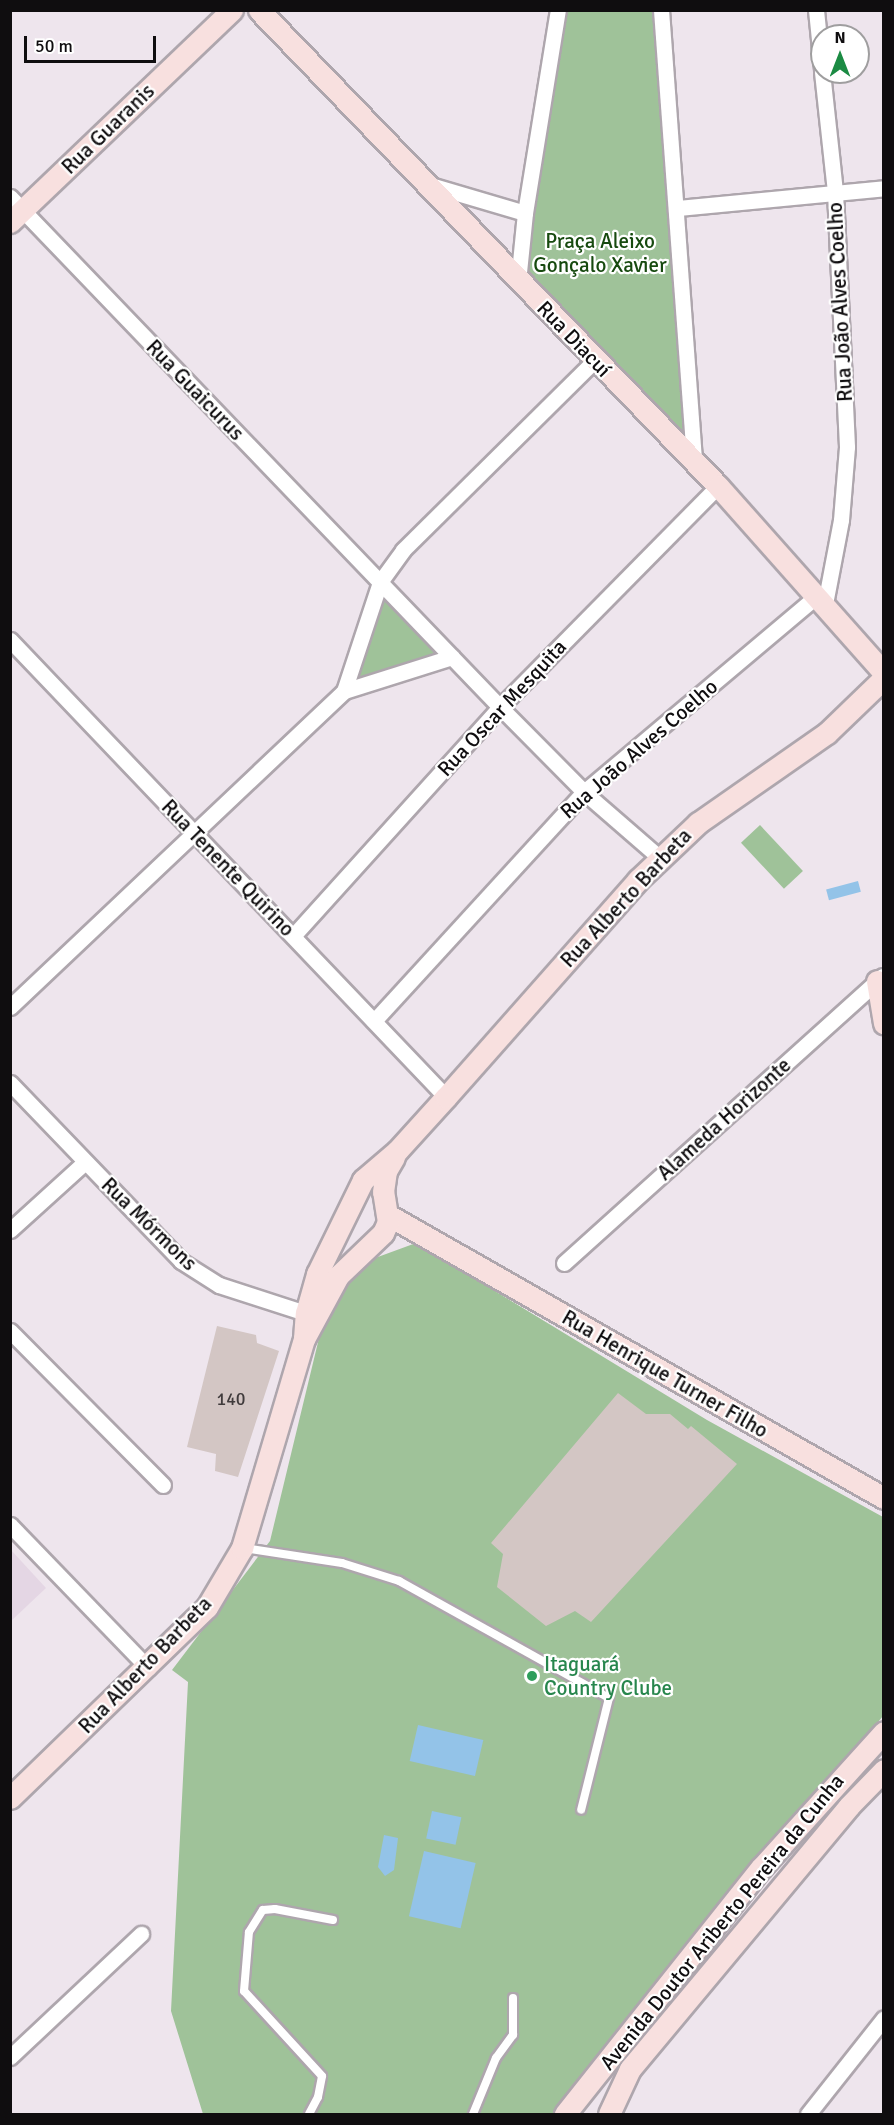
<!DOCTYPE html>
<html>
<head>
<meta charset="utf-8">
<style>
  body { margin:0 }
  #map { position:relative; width:894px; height:2125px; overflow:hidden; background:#eee5ed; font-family:Signika,sans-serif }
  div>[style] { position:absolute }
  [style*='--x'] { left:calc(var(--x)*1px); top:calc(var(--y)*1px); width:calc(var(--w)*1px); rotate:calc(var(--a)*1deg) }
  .built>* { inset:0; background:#e4d6e4 }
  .green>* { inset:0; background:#9fc299; transform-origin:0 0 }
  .water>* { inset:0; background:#93c3e8; transform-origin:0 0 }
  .building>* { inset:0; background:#d3c6c4 }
  .roads { filter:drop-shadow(2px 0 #aea6ad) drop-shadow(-2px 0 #aea6ad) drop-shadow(0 2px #aea6ad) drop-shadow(0 -2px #aea6ad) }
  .lane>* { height:8px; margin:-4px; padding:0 4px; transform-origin:4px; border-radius:4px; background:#fff }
  .street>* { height:15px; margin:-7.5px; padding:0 7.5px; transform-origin:7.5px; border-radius:7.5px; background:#fff }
  .secondary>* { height:21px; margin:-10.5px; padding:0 10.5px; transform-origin:10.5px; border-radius:10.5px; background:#f8e0df }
  .dots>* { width:16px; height:16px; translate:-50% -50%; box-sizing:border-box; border:3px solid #fff; border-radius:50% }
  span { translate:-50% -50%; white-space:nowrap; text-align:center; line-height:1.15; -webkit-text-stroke:4.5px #fff; paint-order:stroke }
  .number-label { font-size:18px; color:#403b3c }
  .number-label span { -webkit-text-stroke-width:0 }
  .street-label { font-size:21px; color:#0f0d0f }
  .park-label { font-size:21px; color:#174a0f }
  .leisure-label { font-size:21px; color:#27864d }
  .left { translate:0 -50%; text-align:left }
  .frame { position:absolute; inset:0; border:12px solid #0f0d0f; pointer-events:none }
  .north { position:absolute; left:810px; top:24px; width:60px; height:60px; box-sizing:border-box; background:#fff; border:2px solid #9f9e9f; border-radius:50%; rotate:0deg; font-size:16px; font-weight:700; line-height:24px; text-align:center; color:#0f0d0f }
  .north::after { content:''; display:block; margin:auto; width:21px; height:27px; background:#1b8b43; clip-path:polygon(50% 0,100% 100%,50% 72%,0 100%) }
  .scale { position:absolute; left:24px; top:36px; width:132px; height:27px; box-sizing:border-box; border:3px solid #0f0d0f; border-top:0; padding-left:8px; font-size:18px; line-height:21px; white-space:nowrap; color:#0f0d0f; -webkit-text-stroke:4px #fff; paint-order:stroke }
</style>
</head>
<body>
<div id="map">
  <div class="built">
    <i style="clip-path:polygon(11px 1550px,46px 1588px,11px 1621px)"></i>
  </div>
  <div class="green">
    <i style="clip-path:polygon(562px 11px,653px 11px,688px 444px,525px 280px)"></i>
    <i style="clip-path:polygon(381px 587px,448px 658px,348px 686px)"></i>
    <i style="left:760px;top:825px;width:63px;height:26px;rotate:47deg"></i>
    <i style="clip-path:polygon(416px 1243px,707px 1420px,883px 1517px,883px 1716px,552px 2114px,203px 2114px,171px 2011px,188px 1682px,172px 1670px,270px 1541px,327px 1305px,356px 1265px)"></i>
  </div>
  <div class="water">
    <i style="left:858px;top:881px;width:11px;height:33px;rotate:75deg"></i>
    <i style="left:418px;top:1725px;width:67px;height:37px;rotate:13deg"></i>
    <i style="left:432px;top:1811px;width:30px;height:28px;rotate:12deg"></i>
    <i style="clip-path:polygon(384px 1835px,398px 1838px,394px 1870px,385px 1876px,378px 1867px)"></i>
    <i style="left:424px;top:1851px;width:53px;height:67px;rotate:13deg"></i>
  </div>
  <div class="building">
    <i style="clip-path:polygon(217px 1326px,256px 1335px,257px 1343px,279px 1351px,238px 1477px,215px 1471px,216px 1454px,187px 1447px)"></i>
    <i style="clip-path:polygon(618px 1393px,646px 1414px,670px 1414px,688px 1429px,691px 1426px,737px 1464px,591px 1622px,575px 1611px,546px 1626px,497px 1587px,503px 1554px,491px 1543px)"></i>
  </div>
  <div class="roads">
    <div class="lane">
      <i style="--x:244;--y:1548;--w:99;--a:8.7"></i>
      <i style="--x:342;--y:1563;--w:60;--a:17.5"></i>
      <i style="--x:399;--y:1581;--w:240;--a:29.1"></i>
      <i style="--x:609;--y:1698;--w:115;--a:104"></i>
      <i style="--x:309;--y:2114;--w:19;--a:-62"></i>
      <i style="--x:318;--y:2097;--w:21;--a:-79"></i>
      <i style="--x:322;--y:2076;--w:115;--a:-132.5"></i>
      <i style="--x:244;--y:1991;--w:59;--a:-85.2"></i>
      <i style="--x:249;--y:1932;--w:26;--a:-58"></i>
      <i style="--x:263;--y:1910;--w:12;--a:-5"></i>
      <i style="--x:275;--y:1909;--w:59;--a:10.7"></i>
      <i style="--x:473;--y:2114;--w:61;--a:-67.7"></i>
      <i style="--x:496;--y:2058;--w:29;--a:-54"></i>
      <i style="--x:513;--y:2035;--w:37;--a:-90"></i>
    </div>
    <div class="street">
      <i style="--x:661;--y:10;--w:454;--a:85.8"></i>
      <i style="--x:816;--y:10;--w:59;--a:84.2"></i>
      <i style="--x:822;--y:72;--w:121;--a:83.8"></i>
      <i style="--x:835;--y:192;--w:255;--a:87.3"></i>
      <i style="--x:847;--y:447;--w:73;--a:94.7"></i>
      <i style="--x:841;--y:520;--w:86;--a:100.8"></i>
      <i style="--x:430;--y:185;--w:99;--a:16.4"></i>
      <i style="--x:10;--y:197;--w:707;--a:46.15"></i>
      <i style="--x:500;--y:707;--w:120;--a:45.3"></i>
      <i style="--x:584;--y:792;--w:101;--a:41"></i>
      <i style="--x:678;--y:208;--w:207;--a:-5.5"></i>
      <i style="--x:518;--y:282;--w:69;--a:-84.2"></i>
      <i style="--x:525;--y:213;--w:206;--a:-80.8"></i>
      <i style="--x:10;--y:640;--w:632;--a:46.35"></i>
      <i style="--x:344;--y:691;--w:115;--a:-71.7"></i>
      <i style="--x:380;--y:582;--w:39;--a:-54"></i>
      <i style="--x:403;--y:550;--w:269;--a:-44.7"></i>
      <i style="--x:293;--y:936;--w:309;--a:-47.9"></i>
      <i style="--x:500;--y:707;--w:310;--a:-45.4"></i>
      <i style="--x:10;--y:1007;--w:460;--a:-43.4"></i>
      <i style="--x:344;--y:691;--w:113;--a:-17.5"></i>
      <i style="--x:374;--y:1021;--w:311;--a:-47.5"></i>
      <i style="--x:584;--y:792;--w:306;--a:-40.1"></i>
      <i style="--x:10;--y:1083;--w:247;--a:46.1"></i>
      <i style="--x:181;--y:1261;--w:45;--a:32.3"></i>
      <i style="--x:219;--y:1285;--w:101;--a:17.9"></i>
      <i style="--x:10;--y:1230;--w:101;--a:-42.2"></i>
      <i style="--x:564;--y:1263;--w:429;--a:-42"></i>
      <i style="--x:10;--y:1331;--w:217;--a:45.2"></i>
      <i style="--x:10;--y:1525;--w:199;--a:46"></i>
      <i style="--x:10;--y:2057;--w:180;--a:-43.2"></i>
      <i style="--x:808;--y:2114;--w:122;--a:-51.6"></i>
    </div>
    <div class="secondary">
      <i style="--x:259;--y:10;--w:661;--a:46.04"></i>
      <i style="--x:718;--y:486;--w:250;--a:48.4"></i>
      <i style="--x:10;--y:222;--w:307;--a:-43.7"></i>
      <i style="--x:877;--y:981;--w:43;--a:80.5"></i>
      <i style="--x:388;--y:1215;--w:571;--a:29.71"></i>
      <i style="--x:304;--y:1339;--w:26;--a:-86"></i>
      <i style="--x:306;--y:1313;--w:41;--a:-74.2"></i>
      <i style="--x:317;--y:1274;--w:105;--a:-63.9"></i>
      <i style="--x:363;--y:1180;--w:45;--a:-40.5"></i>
      <i style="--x:397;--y:1151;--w:73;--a:-47.8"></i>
      <i style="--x:446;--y:1097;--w:290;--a:-48.5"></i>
      <i style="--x:638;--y:880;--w:83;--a:-43.5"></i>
      <i style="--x:698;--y:823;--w:157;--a:-34.9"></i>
      <i style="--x:827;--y:733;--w:79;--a:-44"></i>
      <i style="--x:10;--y:1798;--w:274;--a:-44.1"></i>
      <i style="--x:207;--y:1607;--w:69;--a:-59.3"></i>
      <i style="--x:242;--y:1548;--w:218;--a:-73.5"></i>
      <i style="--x:304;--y:1339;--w:72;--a:-61.6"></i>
      <i style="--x:338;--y:1276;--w:62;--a:-43.7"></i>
      <i style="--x:383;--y:1233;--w:12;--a:-66"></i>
      <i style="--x:388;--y:1222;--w:30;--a:-99"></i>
      <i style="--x:383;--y:1192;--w:21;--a:-82"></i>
      <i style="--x:386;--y:1171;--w:16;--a:-60"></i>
      <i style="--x:565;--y:2114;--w:315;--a:-51.5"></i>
      <i style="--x:761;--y:1868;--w:183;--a:-47.9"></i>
      <i style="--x:609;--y:2114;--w:50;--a:-65"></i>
      <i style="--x:630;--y:2069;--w:342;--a:-50.2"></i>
      <i style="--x:849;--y:1806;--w:50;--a:-45.8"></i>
    </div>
  </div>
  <div class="dots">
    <i style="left:532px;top:1676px;background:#2e9e5b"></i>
  </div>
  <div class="number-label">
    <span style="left:231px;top:1399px">140</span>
  </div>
  <div class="street-label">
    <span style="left:108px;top:129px;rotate:-44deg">Rua Guaranis</span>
    <span style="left:840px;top:302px;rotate:-93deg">Rua João Alves Coelho</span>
    <span style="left:574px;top:339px;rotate:46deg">Rua Diacuí</span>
    <span style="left:195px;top:390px;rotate:46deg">Rua Guaicurus</span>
    <span style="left:502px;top:708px;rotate:-47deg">Rua Oscar Mesquita</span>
    <span style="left:639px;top:749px;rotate:-41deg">Rua João Alves Coelho</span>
    <span style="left:228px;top:868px;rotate:46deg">Rua Tenente Quirino</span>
    <span style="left:626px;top:898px;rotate:-47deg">Rua Alberto Barbeta</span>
    <span style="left:724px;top:1119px;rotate:-42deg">Alameda Horizonte</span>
    <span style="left:149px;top:1224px;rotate:44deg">Rua Mórmons</span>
    <span style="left:665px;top:1374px;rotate:30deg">Rua Henrique Turner Filho</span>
    <span style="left:145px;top:1665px;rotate:-46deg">Rua Alberto Barbeta</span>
    <span style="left:722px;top:1922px;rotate:-51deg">Avenida Doutor Ariberto Pereira da Cunha</span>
  </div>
  <div class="park-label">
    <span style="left:600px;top:253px">Praça Aleixo<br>Gonçalo Xavier</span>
  </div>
  <div class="leisure-label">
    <span class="left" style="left:544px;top:1676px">Itaguará<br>Country Clube</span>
  </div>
  <div class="frame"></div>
  <div class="north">N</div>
  <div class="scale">50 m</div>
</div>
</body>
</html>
